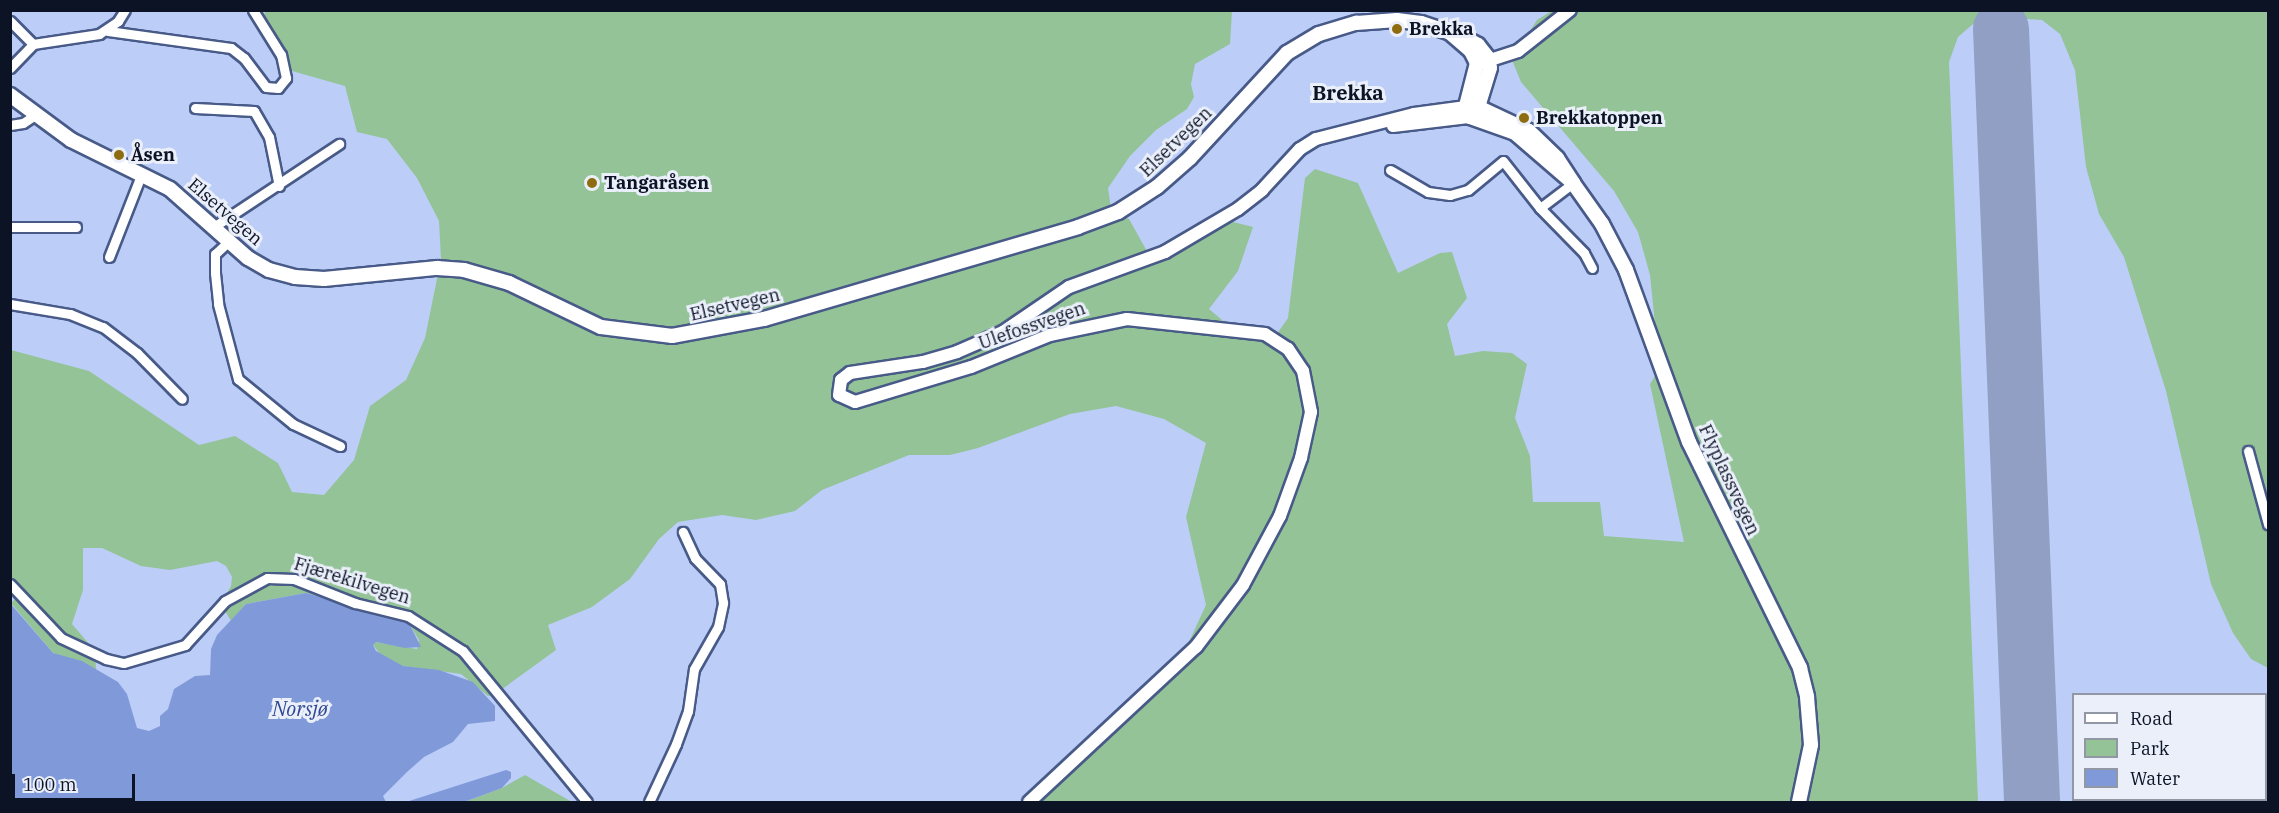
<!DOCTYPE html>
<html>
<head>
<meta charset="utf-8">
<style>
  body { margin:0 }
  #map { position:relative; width:2279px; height:813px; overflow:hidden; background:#bccef8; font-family:"IBM Plex Serif",serif }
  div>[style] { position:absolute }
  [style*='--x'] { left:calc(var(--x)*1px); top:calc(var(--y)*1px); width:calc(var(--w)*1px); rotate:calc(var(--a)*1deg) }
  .green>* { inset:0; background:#93c397 }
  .water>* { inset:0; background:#809ad9 }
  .taxiway>* { height:22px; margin:-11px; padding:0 11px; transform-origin:11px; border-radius:11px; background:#909fc3 }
  .runway>* { height:56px; margin:-28px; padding:0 28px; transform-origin:28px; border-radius:28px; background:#909fc3 }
  .roads { filter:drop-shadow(2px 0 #485a88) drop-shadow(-2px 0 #485a88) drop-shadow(0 2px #485a88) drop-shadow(0 -2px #485a88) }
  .minor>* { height:9px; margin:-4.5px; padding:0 4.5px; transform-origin:4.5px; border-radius:4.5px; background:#fff }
  .tertiary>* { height:12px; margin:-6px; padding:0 6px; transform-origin:6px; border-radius:6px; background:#fff }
  .secondary>* { height:14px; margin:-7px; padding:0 7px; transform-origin:7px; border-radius:7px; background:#fff }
  .dots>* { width:16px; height:16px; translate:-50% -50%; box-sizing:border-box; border:3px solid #eaeffa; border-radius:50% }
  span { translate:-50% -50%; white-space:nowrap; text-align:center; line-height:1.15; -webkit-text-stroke:6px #eaeffa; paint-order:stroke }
  .poi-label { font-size:18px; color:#0c1325; font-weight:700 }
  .left { translate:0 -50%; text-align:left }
  .street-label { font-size:18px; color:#0c1325 }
  .neighbourhood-label { font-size:20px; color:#0c1325; font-weight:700 }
  .water-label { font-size:20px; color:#2f4894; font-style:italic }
  .frame { position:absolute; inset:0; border:12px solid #0c1325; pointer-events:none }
  .legend { position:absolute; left:2072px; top:693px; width:195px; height:108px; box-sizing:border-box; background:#eaeffa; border:2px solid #9197a5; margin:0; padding:8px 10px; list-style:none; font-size:18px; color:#0c1325 }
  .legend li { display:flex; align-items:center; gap:12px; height:30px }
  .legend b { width:30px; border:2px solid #9197a5 }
  .scale { position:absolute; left:12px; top:774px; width:123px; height:27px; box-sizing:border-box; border:3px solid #0c1325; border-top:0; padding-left:8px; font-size:18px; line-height:21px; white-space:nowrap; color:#0c1325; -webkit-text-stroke:4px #eaeffa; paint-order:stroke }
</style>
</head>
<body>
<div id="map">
  <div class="green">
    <i style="clip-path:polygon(1553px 10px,2268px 11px,2268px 668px,2251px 659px,2233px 633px,2211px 584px,2166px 391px,2124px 257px,2099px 214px,2086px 167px,2075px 70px,2060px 34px,2042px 20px,2002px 17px,1973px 24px,1958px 37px,1949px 62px,1978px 802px,1020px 802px,1156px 682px,1187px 646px,1206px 605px,1186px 517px,1206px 443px,1164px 419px,1116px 406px,1070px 414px,978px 448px,950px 455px,909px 455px,822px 490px,795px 511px,756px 520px,722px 515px,678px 522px,659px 539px,630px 579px,592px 607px,548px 625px,556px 650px,494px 695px,488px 696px,461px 674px,403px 666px,384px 659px,373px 645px,375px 642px,417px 649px,419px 640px,410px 625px,391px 616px,306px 593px,246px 604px,231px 621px,221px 604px,231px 586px,232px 577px,226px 566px,217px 561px,170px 570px,141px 566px,102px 548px,83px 548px,83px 590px,72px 624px,95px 651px,96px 670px,53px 653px,11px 603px,16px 598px,10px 575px,11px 350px,89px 371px,199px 445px,235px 436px,278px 463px,292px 492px,324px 495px,354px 460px,370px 406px,406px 380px,425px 338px,441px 259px,439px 221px,417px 178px,387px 139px,357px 132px,345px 86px,292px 71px,264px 19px,265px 11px,1232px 11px,1230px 44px,1195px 64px,1191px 84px,1194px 97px,1187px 109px,1156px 130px,1130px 156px,1108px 188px,1111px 209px,1129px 219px,1148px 253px,1225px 220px,1253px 227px,1238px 271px,1209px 309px,1228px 325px,1274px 338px,1288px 318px,1305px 178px,1315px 169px,1358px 183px,1398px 273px,1440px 253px,1452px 252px,1467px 298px,1447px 324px,1455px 356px,1483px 351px,1512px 353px,1527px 364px,1515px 418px,1530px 456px,1533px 502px,1600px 502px,1604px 536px,1684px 542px,1650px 384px,1658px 371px,1655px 324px,1650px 275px,1638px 232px,1614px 191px,1521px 82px,1512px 60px,1537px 20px)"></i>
    <i style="clip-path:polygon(525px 775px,572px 802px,464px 802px,502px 788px)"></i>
  </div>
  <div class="water">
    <i style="clip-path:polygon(306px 593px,391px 616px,410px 625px,421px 647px,405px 648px,376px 642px,373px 645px,376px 651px,403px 666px,439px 670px,473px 682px,495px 706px,495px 721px,468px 724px,453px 742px,424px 757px,407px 772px,383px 796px,386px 802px,11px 802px,10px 603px,53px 653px,82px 661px,118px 682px,127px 694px,137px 728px,149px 731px,160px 726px,160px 716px,168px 709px,174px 689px,195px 676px,210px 675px,211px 649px,217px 635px,246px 604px)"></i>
    <i style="clip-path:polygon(506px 770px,511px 772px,511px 778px,502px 788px,464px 802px,406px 802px)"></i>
  </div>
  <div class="taxiway">
    <i style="--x:2002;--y:73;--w:27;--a:-126"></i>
    <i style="--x:1986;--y:51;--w:9;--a:-72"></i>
    <i style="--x:1989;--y:42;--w:10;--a:-29"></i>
    <i style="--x:1998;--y:37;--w:16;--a:35"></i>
    <i style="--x:2011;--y:46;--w:49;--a:88.8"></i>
    <i style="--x:2012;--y:95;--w:20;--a:114"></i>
  </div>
  <div class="runway">
    <i style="--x:2001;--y:29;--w:774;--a:87.7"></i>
  </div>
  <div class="roads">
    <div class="minor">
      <i style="--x:10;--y:21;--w:33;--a:45"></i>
      <i style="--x:108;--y:31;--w:124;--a:7.9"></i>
      <i style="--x:231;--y:48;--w:16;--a:38"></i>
      <i style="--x:244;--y:58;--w:36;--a:53"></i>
      <i style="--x:266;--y:87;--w:12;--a:5"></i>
      <i style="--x:278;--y:88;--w:13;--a:-51"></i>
      <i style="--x:286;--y:78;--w:24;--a:-102"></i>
      <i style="--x:281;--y:55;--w:53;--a:-121.9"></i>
      <i style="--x:10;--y:68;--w:33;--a:-46"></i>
      <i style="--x:33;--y:44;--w:67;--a:-8.6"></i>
      <i style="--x:99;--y:34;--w:23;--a:-34"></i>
      <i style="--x:118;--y:21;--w:13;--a:-58"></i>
      <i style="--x:195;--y:108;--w:59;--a:2.9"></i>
      <i style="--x:254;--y:111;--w:30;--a:60"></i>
      <i style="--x:269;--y:137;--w:50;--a:78.5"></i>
      <i style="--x:10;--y:125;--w:13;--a:-9"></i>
      <i style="--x:23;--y:123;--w:14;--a:-34"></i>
      <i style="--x:1390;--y:170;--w:44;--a:30.1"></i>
      <i style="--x:1428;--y:192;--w:22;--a:8"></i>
      <i style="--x:1450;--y:195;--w:19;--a:-16"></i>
      <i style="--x:1468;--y:190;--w:45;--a:-39.6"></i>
      <i style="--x:1503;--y:161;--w:60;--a:51.8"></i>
      <i style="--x:1540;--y:208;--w:63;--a:45.6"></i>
      <i style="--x:1584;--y:253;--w:17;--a:62"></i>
      <i style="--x:1540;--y:208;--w:41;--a:-37.1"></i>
      <i style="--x:215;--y:226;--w:149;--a:-33.5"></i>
      <i style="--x:10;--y:227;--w:66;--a:0"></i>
      <i style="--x:229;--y:241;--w:19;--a:137"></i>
      <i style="--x:215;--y:254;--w:19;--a:90"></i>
      <i style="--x:215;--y:273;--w:31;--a:84"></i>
      <i style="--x:218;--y:304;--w:78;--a:75.1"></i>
      <i style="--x:238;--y:379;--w:71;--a:39.3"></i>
      <i style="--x:293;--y:424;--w:52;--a:25.1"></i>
      <i style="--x:109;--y:257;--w:90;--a:-68.6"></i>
      <i style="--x:10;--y:304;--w:61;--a:9.5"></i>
      <i style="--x:70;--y:314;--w:35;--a:22"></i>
      <i style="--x:103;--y:327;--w:43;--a:37.4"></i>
      <i style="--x:137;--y:353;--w:64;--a:45.6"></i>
      <i style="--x:2248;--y:451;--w:76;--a:74.7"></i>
      <i style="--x:10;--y:584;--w:74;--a:46.6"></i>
      <i style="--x:61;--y:638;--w:50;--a:25"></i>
      <i style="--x:106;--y:659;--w:18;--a:13"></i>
      <i style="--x:124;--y:663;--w:64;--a:-16.4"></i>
      <i style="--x:185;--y:645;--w:59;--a:-47.7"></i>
      <i style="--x:225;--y:601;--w:48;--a:-28.7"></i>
      <i style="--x:267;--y:578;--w:27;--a:2"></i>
      <i style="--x:294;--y:579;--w:66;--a:21.5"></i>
      <i style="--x:355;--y:603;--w:55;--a:13.8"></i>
      <i style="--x:408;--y:616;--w:65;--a:32.5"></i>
      <i style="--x:463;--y:651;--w:195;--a:50.6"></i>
      <i style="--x:649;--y:802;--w:64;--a:-65"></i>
      <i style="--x:676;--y:744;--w:35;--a:-70"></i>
      <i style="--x:688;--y:711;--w:42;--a:-81.9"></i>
      <i style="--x:694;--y:669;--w:48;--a:-60.3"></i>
      <i style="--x:718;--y:627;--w:25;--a:-78"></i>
      <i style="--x:723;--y:603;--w:19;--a:-99"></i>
      <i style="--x:720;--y:584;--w:36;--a:-134"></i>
      <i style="--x:695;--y:558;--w:29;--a:-115"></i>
    </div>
    <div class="tertiary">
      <i style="--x:1481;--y:63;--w:39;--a:-18"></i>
      <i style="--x:1518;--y:51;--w:66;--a:-38.3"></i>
      <i style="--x:1393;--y:126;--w:78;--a:-6.7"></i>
      <i style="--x:1470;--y:117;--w:9;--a:-49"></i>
      <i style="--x:1029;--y:802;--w:228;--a:-42.9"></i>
      <i style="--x:1196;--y:647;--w:78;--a:-52.8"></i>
      <i style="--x:1243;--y:585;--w:78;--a:-61.8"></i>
      <i style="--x:1280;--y:516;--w:62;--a:-70.1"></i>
      <i style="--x:1301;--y:458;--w:47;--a:-77.7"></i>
      <i style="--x:1311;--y:412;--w:42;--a:-101"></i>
      <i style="--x:1303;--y:371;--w:27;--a:-124"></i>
      <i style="--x:1288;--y:349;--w:27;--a:-147"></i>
      <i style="--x:1265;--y:334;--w:139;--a:-173.8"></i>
      <i style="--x:1127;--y:319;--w:79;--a:168.3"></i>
      <i style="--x:1050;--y:335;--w:85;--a:157.9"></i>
      <i style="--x:971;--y:367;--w:121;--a:163.2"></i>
      <i style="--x:855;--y:402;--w:17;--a:-156"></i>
      <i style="--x:839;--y:395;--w:15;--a:-82"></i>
      <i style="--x:841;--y:380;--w:11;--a:-38"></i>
      <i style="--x:850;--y:373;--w:74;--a:-8.6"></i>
      <i style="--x:923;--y:362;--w:35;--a:-16"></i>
      <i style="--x:957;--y:352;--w:50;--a:-23.5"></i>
      <i style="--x:1003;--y:332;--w:80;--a:-34.3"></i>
      <i style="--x:1069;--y:287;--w:102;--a:-20"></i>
      <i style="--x:1165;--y:252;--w:85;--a:-30.5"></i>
      <i style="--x:1238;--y:209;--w:31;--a:-38"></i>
      <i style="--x:1262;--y:190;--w:56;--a:-47.2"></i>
      <i style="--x:1300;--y:149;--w:19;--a:-32"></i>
      <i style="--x:1316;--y:139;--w:101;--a:-14.3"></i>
      <i style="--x:1414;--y:114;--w:60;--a:-7.7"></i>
    </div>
    <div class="secondary">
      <i style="--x:10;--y:95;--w:76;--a:36.4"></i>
      <i style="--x:71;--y:140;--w:110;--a:26.3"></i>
      <i style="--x:170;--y:189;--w:104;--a:41.5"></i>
      <i style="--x:248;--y:258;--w:24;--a:30"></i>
      <i style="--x:269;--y:270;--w:27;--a:15"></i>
      <i style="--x:295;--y:277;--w:29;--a:4"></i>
      <i style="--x:324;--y:279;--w:114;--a:-5.6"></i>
      <i style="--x:437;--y:268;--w:27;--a:4"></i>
      <i style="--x:464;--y:270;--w:47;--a:16.1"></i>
      <i style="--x:509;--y:283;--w:102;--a:25.6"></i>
      <i style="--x:601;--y:327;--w:72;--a:7.2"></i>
      <i style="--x:672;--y:336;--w:94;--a:-10.5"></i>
      <i style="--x:764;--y:319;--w:327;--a:-16.3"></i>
      <i style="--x:1078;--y:227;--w:43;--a:-20.6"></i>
      <i style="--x:1118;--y:212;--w:46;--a:-32.7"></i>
      <i style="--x:1157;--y:187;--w:44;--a:-41.3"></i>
      <i style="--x:1190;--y:158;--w:143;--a:-47.3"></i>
      <i style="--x:1287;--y:53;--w:37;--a:-31"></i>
      <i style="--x:1319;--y:34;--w:39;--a:-17"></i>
      <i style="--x:1356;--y:23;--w:41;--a:-4.2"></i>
      <i style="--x:1397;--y:20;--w:24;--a:7"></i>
      <i style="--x:1421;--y:23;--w:44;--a:18.4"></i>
      <i style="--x:1463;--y:37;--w:17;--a:28"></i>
      <i style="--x:1478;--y:45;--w:16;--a:52"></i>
      <i style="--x:1488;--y:58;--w:10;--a:79"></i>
      <i style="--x:1490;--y:68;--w:41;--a:107.1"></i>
      <i style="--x:1478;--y:107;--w:56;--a:25.2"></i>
      <i style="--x:1529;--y:131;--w:39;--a:44"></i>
      <i style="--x:1557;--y:158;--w:30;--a:57"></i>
      <i style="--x:1573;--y:183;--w:77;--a:-139.2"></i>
      <i style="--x:1515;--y:133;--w:48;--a:-160.4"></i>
      <i style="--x:1470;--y:117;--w:12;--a:-110"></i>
      <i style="--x:1466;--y:106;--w:44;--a:-75.7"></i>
      <i style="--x:1477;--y:63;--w:13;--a:-117"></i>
      <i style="--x:1471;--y:51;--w:28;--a:-139"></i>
      <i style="--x:1573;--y:183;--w:50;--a:54.7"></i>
      <i style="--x:1602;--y:224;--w:52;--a:62.4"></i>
      <i style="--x:1626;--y:270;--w:183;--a:69.9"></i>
      <i style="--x:1689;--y:442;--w:252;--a:63.8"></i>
      <i style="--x:1800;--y:668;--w:30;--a:76"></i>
      <i style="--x:1807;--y:697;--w:48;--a:85.2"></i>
      <i style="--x:1811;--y:745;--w:58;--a:101.9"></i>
    </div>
  </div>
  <div class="dots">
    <i style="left:1397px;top:29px;background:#8d6d10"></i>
    <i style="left:1524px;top:118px;background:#8d6d10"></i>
    <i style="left:119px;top:155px;background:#8d6d10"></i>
    <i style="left:592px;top:183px;background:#8d6d10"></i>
  </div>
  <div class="poi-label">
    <span class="left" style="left:1409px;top:29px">Brekka</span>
    <span class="left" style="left:1536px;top:118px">Brekkatoppen</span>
    <span class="left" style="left:131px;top:155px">Åsen</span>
    <span class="left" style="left:604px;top:183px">Tangaråsen</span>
  </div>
  <div class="street-label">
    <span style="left:1176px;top:142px;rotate:-44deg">Elsetvegen</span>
    <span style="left:225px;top:212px;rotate:41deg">Elsetvegen</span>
    <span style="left:735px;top:305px;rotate:-13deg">Elsetvegen</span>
    <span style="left:1032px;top:326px;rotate:-19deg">Ulefossvegen</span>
    <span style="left:1729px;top:480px;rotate:65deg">Flyplassvegen</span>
    <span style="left:352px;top:581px;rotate:17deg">Fjærekilvegen</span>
  </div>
  <div class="neighbourhood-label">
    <span style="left:1348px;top:92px">Brekka</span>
  </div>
  <div class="water-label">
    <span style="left:300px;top:708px">Norsjø</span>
  </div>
  <div class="frame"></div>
  <ul class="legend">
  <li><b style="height:8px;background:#fff"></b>Road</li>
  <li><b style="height:16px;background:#93c397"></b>Park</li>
  <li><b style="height:16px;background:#809ad9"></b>Water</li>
  </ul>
  <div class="scale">100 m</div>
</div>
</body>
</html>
